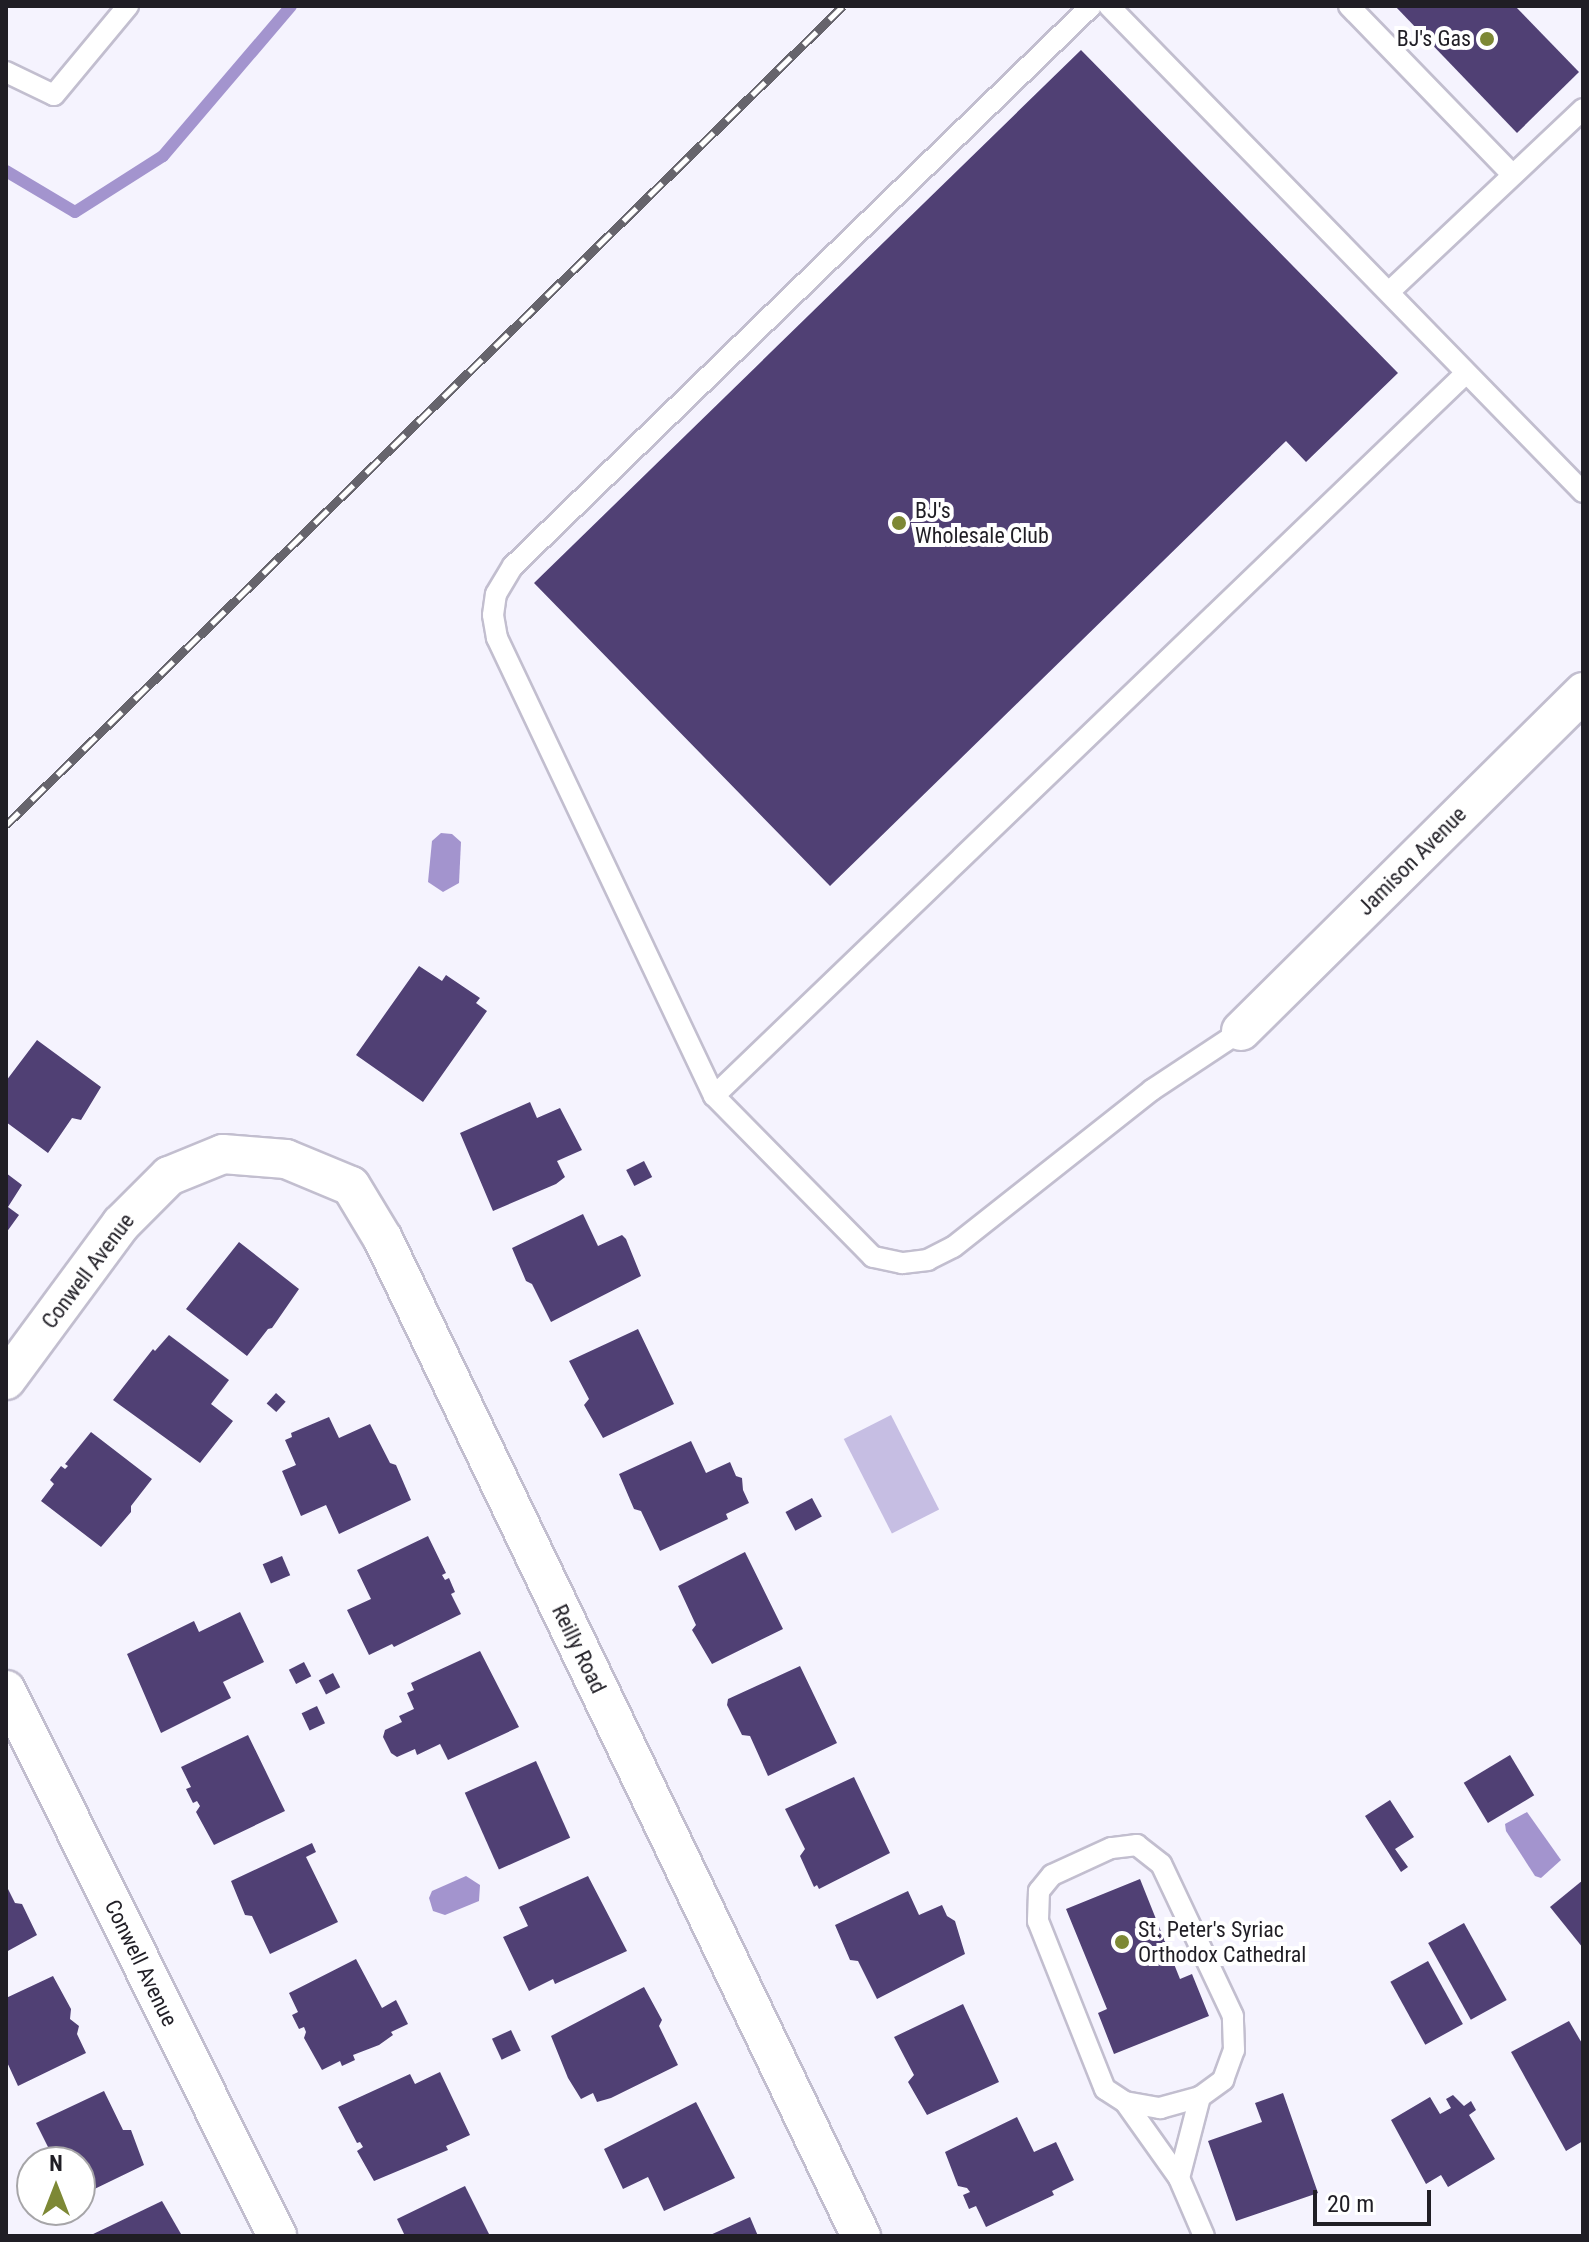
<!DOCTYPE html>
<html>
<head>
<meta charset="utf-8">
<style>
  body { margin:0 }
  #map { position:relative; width:1589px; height:2242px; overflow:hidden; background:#f5f3fe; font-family:"Roboto Condensed",sans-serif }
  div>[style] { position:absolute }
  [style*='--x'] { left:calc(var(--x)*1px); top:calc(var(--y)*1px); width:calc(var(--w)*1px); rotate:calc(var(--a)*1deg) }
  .green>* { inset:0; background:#c6bee3; transform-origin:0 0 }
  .water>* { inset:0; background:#a394ce }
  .stream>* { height:12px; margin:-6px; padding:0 6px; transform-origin:6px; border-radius:6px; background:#a394ce }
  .building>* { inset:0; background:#504074; transform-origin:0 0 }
  .roads { filter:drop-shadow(2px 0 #c2becf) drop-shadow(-2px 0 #c2becf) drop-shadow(0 2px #c2becf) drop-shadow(0 -2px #c2becf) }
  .service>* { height:20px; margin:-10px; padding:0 10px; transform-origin:10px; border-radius:10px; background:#fff }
  .minor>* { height:38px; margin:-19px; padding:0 19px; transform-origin:19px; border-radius:19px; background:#fff }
  .rail>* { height:9px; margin-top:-4.5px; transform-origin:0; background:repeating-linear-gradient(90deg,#fff 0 18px,#66646c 0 36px); box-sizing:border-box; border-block:2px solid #66646c }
  .dots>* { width:22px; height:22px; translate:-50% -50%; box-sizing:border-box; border:4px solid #fff; border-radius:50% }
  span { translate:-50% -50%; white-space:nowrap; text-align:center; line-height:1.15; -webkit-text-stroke:8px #fff; paint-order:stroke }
  .poi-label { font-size:22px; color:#201e25 }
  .right { translate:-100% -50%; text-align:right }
  .left { translate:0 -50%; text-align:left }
  .street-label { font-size:22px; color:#201e25 }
  .frame { position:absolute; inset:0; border:8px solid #201e25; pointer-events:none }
  .north { position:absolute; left:16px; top:2146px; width:80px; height:80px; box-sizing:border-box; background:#fff; border:2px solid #a6a5a8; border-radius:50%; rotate:0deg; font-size:22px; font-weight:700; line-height:32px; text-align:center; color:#201e25 }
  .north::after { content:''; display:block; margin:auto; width:28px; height:36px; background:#7d8835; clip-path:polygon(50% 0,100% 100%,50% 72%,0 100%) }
  .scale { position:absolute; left:1313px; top:2190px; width:118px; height:36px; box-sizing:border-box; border:4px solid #201e25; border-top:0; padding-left:10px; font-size:24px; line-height:28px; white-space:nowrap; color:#201e25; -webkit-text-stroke:6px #fff; paint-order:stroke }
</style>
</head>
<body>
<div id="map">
  <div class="green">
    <i style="left:891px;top:1415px;width:106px;height:53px;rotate:63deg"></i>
  </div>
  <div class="water">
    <i style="clip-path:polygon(441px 833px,452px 834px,461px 842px,459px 883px,443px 892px,428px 882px,432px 841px)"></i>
    <i style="clip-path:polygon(1527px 1812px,1561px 1860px,1541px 1878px,1535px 1876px,1506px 1831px,1505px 1824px)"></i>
    <i style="clip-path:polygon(466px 1876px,480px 1885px,479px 1901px,445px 1915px,433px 1911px,429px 1898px,432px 1891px)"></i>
  </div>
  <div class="stream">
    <i style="--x:6;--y:171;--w:80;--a:30.7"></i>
    <i style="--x:75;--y:212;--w:104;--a:-32.5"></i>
    <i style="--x:163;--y:156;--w:197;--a:-49.5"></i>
  </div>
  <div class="building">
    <i style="clip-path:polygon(1395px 6px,1515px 6px,1579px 72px,1517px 133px)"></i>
    <i style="clip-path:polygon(1081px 50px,1398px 373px,1306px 462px,1286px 441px,830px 886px,534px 583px)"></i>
    <i style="clip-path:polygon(419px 966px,442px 981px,446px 975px,480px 998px,476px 1003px,487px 1011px,423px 1102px,356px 1055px)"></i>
    <i style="clip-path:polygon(37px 1040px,101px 1087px,81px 1120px,72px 1118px,48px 1153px,6px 1122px,6px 1081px)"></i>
    <i style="clip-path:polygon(530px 1102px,537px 1118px,560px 1108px,582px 1150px,557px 1161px,565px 1177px,556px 1184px,493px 1211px,460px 1133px)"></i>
    <i style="left:644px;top:1161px;width:18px;height:20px;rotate:63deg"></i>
    <i style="clip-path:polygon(6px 1173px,22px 1185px,8px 1207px,19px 1215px,6px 1233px)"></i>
    <i style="clip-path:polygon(583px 1214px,598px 1246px,622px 1235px,626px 1239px,641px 1276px,551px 1322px,532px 1284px,526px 1281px,512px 1248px)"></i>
    <i style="clip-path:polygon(239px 1242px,299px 1289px,272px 1328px,268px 1329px,247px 1356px,186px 1309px)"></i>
    <i style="clip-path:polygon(638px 1329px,674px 1404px,603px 1438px,584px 1405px,589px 1399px,569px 1361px)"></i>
    <i style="clip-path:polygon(169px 1335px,229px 1380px,211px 1404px,233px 1421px,200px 1463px,113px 1400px,153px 1349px,155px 1351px)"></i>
    <i style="left:276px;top:1393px;width:13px;height:14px;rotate:42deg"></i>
    <i style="clip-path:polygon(329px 1417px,339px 1438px,370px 1424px,390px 1463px,396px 1465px,411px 1500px,339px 1534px,326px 1505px,301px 1516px,282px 1471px,296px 1465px,285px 1440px,292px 1437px,291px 1433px)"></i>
    <i style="clip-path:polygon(91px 1432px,152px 1479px,131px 1506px,131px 1512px,101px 1547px,41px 1501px,54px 1484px,50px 1480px,61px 1466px,65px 1469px,68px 1466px,65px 1464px)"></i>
    <i style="clip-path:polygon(691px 1441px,706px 1473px,730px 1462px,736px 1476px,742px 1478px,743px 1490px,749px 1503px,726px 1514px,728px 1519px,660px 1551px,641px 1511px,634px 1509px,619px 1474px)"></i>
    <i style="left:812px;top:1498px;width:21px;height:30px;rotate:62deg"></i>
    <i style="clip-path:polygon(428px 1536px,446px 1573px,442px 1575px,445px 1580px,449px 1578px,455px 1592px,451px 1594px,461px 1614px,394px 1647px,392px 1644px,369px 1655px,347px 1610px,371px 1599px,357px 1570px)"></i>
    <i style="clip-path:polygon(745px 1552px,783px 1629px,712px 1664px,692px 1630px,696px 1625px,678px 1586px)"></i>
    <i style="left:282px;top:1556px;width:21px;height:21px;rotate:67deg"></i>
    <i style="clip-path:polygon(240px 1612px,264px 1662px,223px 1682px,231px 1698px,161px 1733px,127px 1654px,194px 1621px,199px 1632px)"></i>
    <i style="clip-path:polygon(480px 1651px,519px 1727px,448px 1760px,440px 1744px,417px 1755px,415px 1749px,397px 1757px,391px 1753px,383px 1737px,385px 1730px,402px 1722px,399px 1716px,414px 1709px,407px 1693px,414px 1690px,411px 1683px)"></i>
    <i style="left:304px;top:1662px;width:16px;height:17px;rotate:63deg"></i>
    <i style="clip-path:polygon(800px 1666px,837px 1743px,768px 1776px,750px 1736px,742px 1735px,727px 1705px,728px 1699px)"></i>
    <i style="left:333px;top:1673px;width:16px;height:16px;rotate:63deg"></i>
    <i style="left:317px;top:1706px;width:19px;height:17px;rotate:65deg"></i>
    <i style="clip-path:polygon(248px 1735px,285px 1811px,214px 1845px,196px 1812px,200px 1806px,197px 1801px,193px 1803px,186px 1789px,191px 1787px,181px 1767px)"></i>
    <i style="left:1510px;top:1755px;width:47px;height:54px;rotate:59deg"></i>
    <i style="left:536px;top:1761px;width:84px;height:78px;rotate:66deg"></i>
    <i style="clip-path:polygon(854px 1777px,890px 1853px,819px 1889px,817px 1885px,814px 1887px,800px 1856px,805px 1849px,785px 1809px)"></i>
    <i style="clip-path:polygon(1390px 1800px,1414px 1837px,1395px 1849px,1408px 1867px,1401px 1872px,1365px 1816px)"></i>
    <i style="clip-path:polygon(312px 1843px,316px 1852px,306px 1857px,338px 1922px,270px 1954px,252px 1916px,245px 1915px,231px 1881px)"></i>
    <i style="clip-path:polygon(588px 1876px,627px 1951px,555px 1984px,553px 1979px,529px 1991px,503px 1937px,528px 1926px,519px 1907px)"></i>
    <i style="clip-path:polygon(1140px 1879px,1180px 1979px,1192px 1974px,1209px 2016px,1114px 2054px,1098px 2013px,1107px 2009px,1066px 1909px)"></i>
    <i style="clip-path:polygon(1583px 1880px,1583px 1948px,1550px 1907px)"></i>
    <i style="clip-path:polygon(6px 1885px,15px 1903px,22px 1904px,37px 1935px,6px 1952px)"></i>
    <i style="clip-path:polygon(908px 1891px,919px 1915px,942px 1905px,947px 1916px,955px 1921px,965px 1954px,877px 1999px,858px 1961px,850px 1960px,835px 1925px)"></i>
    <i style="left:1464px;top:1923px;width:88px;height:41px;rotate:61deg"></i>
    <i style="clip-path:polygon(356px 1959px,382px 2008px,396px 2000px,408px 2024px,391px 2032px,393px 2035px,379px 2045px,353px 2055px,355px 2060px,342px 2066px,340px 2061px,322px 2070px,304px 2038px,306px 2032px,304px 2027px,299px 2029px,292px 2015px,298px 2012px,289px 1993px)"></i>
    <i style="left:1428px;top:1961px;width:72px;height:43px;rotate:61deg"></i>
    <i style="clip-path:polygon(53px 1976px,71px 2009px,70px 2019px,79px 2026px,77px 2034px,86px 2053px,18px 2086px,6px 2060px,6px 1998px)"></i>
    <i style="clip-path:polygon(644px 1987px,662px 2020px,659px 2026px,678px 2065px,611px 2098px,597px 2102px,593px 2093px,581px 2099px,568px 2078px,551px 2036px)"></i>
    <i style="clip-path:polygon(963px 2004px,999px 2082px,927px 2115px,908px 2082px,914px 2075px,894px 2037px)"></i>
    <i style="clip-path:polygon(1569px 2021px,1583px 2045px,1583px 2141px,1566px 2151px,1511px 2052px)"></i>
    <i style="left:511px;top:2030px;width:23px;height:21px;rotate:65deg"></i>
    <i style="clip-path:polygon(440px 2072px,470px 2135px,446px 2146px,448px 2150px,374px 2181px,357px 2151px,363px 2147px,360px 2142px,357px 2143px,338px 2107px,410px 2074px,415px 2084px)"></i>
    <i style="clip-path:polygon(104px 2091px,123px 2130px,131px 2130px,144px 2165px,80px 2196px,80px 2162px,42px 2162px,40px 2158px,51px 2153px,36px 2123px)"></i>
    <i style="clip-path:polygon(1283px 2093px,1318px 2193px,1236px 2221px,1208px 2141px,1262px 2122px,1255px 2103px)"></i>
    <i style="clip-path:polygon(1453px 2095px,1464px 2106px,1471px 2101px,1476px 2110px,1469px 2115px,1495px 2159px,1448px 2187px,1441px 2175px,1426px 2184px,1391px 2120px,1430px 2097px,1440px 2114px,1451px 2108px,1446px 2099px)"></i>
    <i style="clip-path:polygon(696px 2102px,735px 2178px,664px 2211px,648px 2177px,623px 2189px,604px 2149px)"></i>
    <i style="clip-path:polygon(1017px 2117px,1034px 2152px,1056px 2142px,1074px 2180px,1052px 2191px,1054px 2195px,986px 2227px,976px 2206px,969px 2209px,963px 2195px,970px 2192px,967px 2188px,958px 2186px,945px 2152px)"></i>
    <i style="clip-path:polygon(465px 2186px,490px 2236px,405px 2236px,397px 2219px)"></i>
    <i style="clip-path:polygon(162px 2201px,181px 2234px,177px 2236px,89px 2236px)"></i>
    <i style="clip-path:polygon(750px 2217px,758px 2236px,708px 2236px)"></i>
  </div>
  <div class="roads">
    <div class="service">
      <i style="--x:1109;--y:6;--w:679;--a:45.72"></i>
      <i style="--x:1349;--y:6;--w:235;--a:45.9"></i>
      <i style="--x:6;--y:72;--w:53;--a:25.6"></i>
      <i style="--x:54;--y:95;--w:116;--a:-50.3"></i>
      <i style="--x:1389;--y:292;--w:267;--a:-43.3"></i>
      <i style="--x:1241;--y:1031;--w:107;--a:146.5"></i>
      <i style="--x:1152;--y:1090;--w:253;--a:141.7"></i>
      <i style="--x:953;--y:1247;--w:28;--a:153"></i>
      <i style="--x:928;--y:1260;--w:26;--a:173"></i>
      <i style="--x:902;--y:1263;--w:30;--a:-168"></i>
      <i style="--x:873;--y:1257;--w:226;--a:-134.6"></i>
      <i style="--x:714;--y:1096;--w:1043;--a:-43.87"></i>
      <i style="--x:714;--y:1096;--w:507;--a:-115.35"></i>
      <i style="--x:497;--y:638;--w:23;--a:-100"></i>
      <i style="--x:493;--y:615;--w:21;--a:-82"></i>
      <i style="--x:496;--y:594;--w:33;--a:-59"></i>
      <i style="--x:513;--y:566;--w:805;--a:-44.09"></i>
      <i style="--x:1125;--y:2102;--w:93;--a:54.6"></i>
      <i style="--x:1179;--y:2178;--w:63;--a:66.7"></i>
      <i style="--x:1179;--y:2178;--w:84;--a:-75.5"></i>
      <i style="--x:1200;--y:2097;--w:29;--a:-36"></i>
      <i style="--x:1223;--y:2080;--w:32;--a:-70"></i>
      <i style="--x:1234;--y:2050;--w:34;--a:-92"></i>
      <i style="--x:1233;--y:2016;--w:168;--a:-115.3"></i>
      <i style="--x:1161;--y:1864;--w:31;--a:-142"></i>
      <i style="--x:1137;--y:1845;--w:26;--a:173"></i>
      <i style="--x:1111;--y:1848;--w:65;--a:155.4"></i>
      <i style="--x:1052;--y:1875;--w:21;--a:129"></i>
      <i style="--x:1039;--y:1891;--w:30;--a:92"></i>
      <i style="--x:1038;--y:1921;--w:181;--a:68.3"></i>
      <i style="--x:1105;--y:2089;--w:24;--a:33"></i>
      <i style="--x:1125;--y:2102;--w:36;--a:10"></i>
      <i style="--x:1160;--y:2108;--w:41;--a:-15.4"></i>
    </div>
    <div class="minor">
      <i style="--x:1241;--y:1031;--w:482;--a:-44.7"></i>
      <i style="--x:6;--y:1380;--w:194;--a:-53.6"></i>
      <i style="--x:121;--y:1224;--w:68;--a:-45"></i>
      <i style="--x:169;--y:1176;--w:58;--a:-22.2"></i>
      <i style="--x:223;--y:1154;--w:63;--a:4.5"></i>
      <i style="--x:286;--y:1159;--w:70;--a:22.6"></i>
      <i style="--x:351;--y:1186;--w:62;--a:58.9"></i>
      <i style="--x:383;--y:1239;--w:1106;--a:64.39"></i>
      <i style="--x:6;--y:1690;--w:610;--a:63.6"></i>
    </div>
  </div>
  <div class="rail">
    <i style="--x:6;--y:825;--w:1171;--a:-44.38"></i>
  </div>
  <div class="dots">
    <i style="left:1487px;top:39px;background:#7d8835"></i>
    <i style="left:899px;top:523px;background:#7d8835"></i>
    <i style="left:1122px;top:1942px;background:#7d8835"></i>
  </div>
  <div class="poi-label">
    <span class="right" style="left:1471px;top:39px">BJ's Gas</span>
    <span class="left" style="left:915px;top:523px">BJ's<br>Wholesale Club</span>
    <span class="left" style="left:1138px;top:1942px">St. Peter's Syriac<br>Orthodox Cathedral</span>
  </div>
  <div class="street-label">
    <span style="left:1412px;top:861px;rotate:-45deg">Jamison Avenue</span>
    <span style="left:88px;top:1271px;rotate:-53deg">Conwell Avenue</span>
    <span style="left:579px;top:1649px;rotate:64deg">Reilly Road</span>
    <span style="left:141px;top:1963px;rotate:64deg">Conwell Avenue</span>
  </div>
  <div class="frame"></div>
  <div class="north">N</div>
  <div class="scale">20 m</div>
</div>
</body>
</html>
